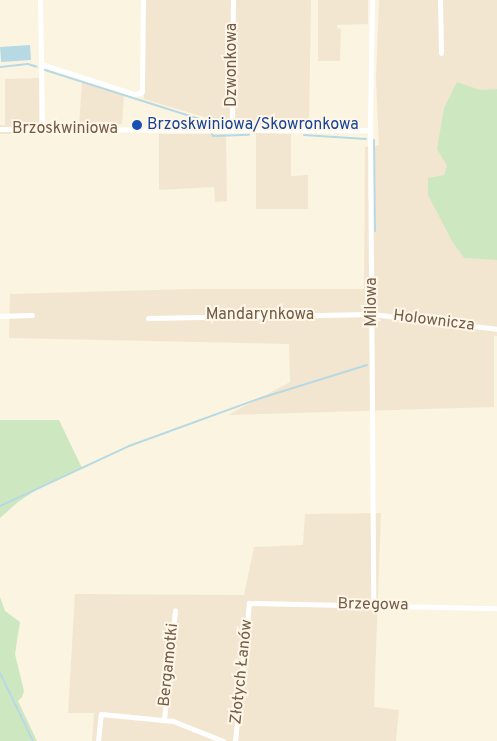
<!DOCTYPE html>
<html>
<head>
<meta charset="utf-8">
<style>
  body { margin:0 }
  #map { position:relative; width:497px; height:741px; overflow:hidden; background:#fbf4e1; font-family:Overpass,sans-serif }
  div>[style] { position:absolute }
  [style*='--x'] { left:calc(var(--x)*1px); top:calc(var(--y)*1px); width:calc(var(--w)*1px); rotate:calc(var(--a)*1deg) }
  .residential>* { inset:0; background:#f3e6d0 }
  .green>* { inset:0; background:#cde8c1 }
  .water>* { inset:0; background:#b7d9e4; transform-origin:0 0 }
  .stream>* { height:2px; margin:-1px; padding:0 1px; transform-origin:1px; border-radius:1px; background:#b7d9e4 }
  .minor>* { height:5px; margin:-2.5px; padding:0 2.5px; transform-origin:2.5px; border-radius:2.5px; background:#fff }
  .dots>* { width:14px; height:14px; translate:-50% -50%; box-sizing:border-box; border:2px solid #fef7e7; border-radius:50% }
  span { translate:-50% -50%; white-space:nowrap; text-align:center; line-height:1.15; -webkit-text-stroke:4px #fef7e7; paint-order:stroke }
  .street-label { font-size:16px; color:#725b49 }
  .transit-label { font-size:16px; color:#164399 }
  .left { translate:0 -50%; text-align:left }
</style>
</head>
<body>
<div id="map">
  <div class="residential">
    <i style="clip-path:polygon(142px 0,311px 0,309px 126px,215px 126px,214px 120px,144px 99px)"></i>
    <i style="clip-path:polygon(318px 0,368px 0,368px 24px,337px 25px,337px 28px,341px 29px,340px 61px,318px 61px)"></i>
    <i style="clip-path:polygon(379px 0,497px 0,497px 336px,494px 336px,494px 407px,228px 415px,290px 382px,289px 344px,9px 338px,10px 294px,189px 289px,364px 289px,365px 147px,379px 145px,376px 79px)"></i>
    <i style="clip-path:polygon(39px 78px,39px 134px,0 134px,0 125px,5px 125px,5px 79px)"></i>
    <i style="clip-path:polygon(82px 82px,124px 94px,122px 124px,79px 125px)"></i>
    <i style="clip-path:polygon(256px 133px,291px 134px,291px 176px,308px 175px,308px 209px,256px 209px)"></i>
    <i style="clip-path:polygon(159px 134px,226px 134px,227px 201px,215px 202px,214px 187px,159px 190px)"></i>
    <i style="clip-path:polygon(381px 513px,374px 707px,399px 710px,396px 741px,92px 741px,94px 713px,68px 713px,75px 594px,244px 595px,254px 547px,303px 545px,305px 514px)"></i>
  </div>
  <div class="green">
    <i style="clip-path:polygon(457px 82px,480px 90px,497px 89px,497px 260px,464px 258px,452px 241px,428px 195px,428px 178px,444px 175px,447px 166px,437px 149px,444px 108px)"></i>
    <i style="clip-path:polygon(0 420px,59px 420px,82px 468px,41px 487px,18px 502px,0 518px)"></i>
    <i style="clip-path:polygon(0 597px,5px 611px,20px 622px,15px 654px,24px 691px,22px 697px,18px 701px,37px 741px,0 741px)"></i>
  </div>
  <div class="water">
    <i style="left:30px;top:45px;width:15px;height:30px;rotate:86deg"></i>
  </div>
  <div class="stream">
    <i style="--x:0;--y:67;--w:28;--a:-6"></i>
    <i style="--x:28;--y:64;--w:9;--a:18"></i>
    <i style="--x:45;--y:70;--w:172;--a:17.6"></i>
    <i style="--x:209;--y:122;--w:4;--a:45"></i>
    <i style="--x:212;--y:134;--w:2;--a:63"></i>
    <i style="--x:213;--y:136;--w:36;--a:-2"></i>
    <i style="--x:304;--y:135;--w:62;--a:3.7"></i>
    <i style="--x:374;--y:140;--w:91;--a:89.4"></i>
    <i style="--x:0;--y:506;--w:142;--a:-24.9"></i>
    <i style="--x:129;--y:446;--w:140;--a:-20"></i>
    <i style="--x:261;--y:398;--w:111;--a:-17.3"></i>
    <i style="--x:0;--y:673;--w:76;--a:64.1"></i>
  </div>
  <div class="minor">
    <i style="--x:40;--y:0;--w:129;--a:89.1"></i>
    <i style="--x:372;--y:0;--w:130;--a:90.9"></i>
    <i style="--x:370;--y:130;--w:475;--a:89.6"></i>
    <i style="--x:440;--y:0;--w:53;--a:88.9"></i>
    <i style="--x:41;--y:64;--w:98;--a:17.9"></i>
    <i style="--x:134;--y:94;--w:6;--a:-9"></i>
    <i style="--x:140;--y:93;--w:3;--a:-45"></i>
    <i style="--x:142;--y:91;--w:91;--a:-89.4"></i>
    <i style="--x:0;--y:129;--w:370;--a:0.2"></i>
    <i style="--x:232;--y:129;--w:129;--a:-89.6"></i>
    <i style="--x:0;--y:316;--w:32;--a:-2"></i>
    <i style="--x:148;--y:318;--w:224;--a:-1"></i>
    <i style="--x:372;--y:314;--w:126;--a:6.8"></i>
    <i style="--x:164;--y:719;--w:109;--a:-84.2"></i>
    <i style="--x:98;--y:741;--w:27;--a:-84"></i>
    <i style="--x:101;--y:714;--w:72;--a:5.6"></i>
    <i style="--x:173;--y:721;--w:54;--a:21.8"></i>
    <i style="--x:235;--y:741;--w:139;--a:-84.2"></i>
    <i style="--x:249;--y:603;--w:248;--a:1.2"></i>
  </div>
  <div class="dots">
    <i style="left:137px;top:125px;background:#1a4fb4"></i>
  </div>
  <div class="street-label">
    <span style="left:232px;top:65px;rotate:-90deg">Dzwonkowa</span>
    <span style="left:65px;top:129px">Brzoskwiniowa</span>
    <span style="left:372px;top:302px;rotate:-90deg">Milowa</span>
    <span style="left:260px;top:315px">Mandarynkowa</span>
    <span style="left:434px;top:321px;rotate:7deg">Holownicza</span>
    <span style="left:373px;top:605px;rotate:1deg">Brzegowa</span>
    <span style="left:169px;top:665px;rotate:-84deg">Bergamotki</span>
    <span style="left:242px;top:672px;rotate:-84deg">Złotych Łanów</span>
  </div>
  <div class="transit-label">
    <span class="left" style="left:147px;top:125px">Brzoskwiniowa/Skowronkowa</span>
  </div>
</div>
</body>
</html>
